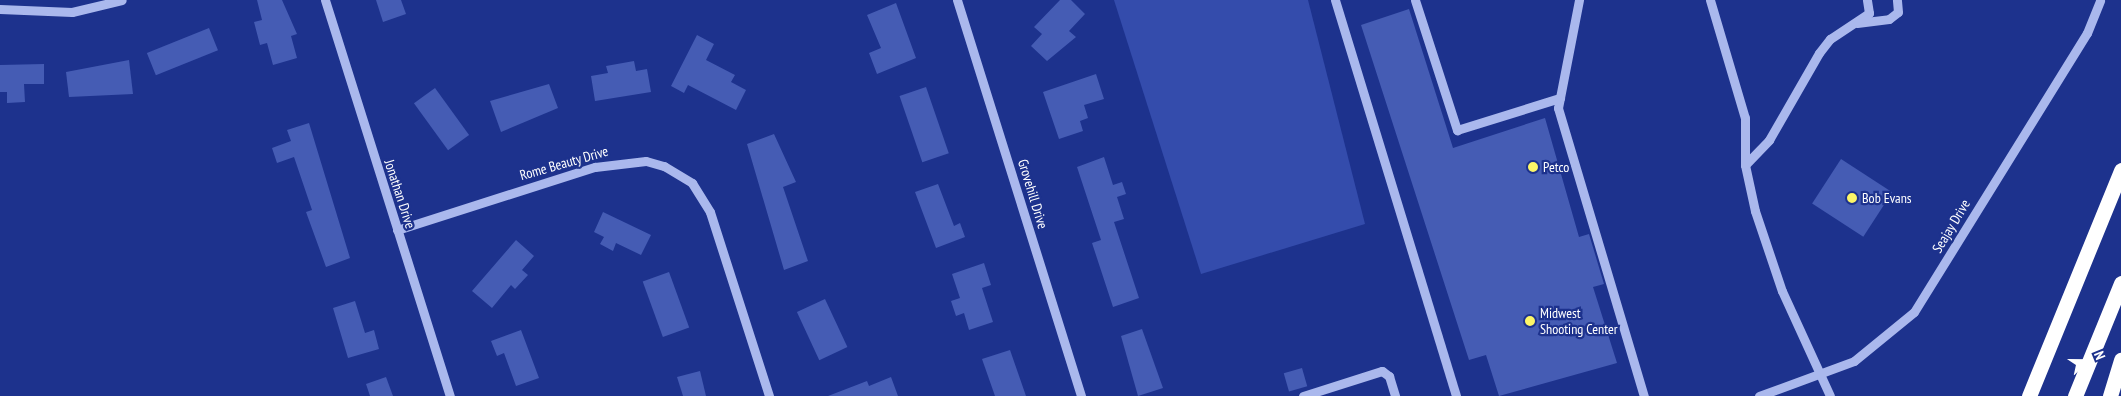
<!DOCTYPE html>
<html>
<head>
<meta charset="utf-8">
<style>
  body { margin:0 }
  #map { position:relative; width:2121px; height:396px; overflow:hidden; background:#1d328d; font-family:"PT Sans Narrow",sans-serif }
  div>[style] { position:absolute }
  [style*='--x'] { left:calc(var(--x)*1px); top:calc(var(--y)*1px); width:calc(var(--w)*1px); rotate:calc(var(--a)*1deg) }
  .green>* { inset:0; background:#344cac }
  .building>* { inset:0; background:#455cb4; transform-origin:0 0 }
  .minor>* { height:9px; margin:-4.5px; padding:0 4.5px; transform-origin:4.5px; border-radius:4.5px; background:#aab8ed }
  .highway>* { height:15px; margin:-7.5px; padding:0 7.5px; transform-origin:7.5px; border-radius:7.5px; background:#fff }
  .dots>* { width:14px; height:14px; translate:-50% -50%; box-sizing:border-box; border:2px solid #1d328d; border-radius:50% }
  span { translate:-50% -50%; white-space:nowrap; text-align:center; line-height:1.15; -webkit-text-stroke:4.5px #1d328d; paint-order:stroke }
  .street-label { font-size:14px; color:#fff }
  .poi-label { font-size:14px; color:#fff }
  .left { translate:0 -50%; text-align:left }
  .north { position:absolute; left:2061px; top:336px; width:50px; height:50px; -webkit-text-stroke:4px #1d328d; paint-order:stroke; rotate:68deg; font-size:14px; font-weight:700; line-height:20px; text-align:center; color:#fff }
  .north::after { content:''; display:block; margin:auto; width:18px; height:22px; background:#fff; clip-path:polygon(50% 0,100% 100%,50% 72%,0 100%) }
</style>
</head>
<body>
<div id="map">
  <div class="green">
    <i style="clip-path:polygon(1114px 0,1308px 0,1365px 224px,1201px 274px)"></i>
  </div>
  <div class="building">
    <i style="clip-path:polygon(257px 0,282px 0,297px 34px,291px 36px,297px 58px,273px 65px,267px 43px,260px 45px,254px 22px,262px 20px)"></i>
    <i style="clip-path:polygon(376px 0,401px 0,406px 14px,383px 22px)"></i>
    <i style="clip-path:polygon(1060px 0,1071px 0,1085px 14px,1069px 31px,1076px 37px,1047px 61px,1031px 46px,1042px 34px,1034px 27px)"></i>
    <i style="clip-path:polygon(896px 3px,916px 58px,877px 74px,869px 53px,881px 48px,867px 15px)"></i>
    <i style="clip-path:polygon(1409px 9px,1453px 148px,1545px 118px,1579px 237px,1589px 234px,1604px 284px,1593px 287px,1617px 363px,1499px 396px,1486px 355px,1469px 360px,1361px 25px)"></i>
    <i style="left:209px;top:28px;width:24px;height:67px;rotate:68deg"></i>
    <i style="clip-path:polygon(697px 35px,714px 44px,706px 60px,735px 75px,731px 82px,746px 90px,736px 110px,688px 85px,684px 93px,671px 86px)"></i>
    <i style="clip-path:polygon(129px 60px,133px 94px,69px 97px,66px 72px)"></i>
    <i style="clip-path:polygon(634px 61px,636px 71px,647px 69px,651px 92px,595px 101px,591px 76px,608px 73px,606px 66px)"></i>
    <i style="clip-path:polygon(44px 64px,44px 84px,24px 84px,25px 102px,7px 103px,7px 92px,0 92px,0 65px)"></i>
    <i style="clip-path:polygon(1096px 74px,1104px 99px,1084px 105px,1088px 118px,1080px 121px,1083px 131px,1059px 139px,1043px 92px)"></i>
    <i style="clip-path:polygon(549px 84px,558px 108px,501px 132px,490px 101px)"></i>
    <i style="left:926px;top:87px;width:70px;height:28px;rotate:71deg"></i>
    <i style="left:435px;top:88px;width:58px;height:26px;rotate:54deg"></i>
    <i style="clip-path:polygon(309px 123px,350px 258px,326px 267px,306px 212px,312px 210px,294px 157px,277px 163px,272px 148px,291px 141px,287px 130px)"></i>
    <i style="clip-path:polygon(774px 134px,796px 182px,783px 187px,808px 261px,784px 270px,747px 144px)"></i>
    <i style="clip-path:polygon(1104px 157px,1113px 185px,1122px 182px,1126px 194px,1117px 197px,1124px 219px,1114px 222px,1139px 298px,1113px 307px,1092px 243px,1101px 240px,1077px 167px)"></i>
    <i style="left:1841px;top:159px;width:61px;height:53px;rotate:33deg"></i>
    <i style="clip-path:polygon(938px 184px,954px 226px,960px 223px,965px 237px,936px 248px,915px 192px)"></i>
    <i style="clip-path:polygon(603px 212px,651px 235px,641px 255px,616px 243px,613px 251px,600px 244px,604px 237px,594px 232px)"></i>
    <i style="clip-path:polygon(516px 240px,534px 256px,522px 270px,528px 275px,515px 289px,511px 285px,492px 308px,472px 291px)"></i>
    <i style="clip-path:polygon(984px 263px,991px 285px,982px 288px,993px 322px,969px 330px,964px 313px,956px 316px,951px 301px,960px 298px,952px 274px)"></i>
    <i style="left:669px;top:272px;width:59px;height:28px;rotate:70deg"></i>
    <i style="left:825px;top:299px;width:53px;height:31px;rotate:65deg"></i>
    <i style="clip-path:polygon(355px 301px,365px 333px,374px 330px,379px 349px,348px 358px,333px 308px)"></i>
    <i style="clip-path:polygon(1142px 329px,1163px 388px,1138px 396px,1121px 336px)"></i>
    <i style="clip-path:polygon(521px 330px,539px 378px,516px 386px,504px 353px,497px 356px,491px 341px)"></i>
    <i style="clip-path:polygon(1010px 350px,1026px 396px,995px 396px,982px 359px)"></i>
    <i style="left:1302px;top:368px;width:19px;height:19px;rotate:74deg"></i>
    <i style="clip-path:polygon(700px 371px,706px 396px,683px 396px,677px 377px)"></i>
    <i style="clip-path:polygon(386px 377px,393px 396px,370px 396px,366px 384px)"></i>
    <i style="clip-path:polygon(891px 377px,898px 396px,828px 396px,867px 381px,869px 386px)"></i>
  </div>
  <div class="minor">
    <i style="--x:325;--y:0;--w:415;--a:72.5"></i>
    <i style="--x:957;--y:0;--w:415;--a:72.6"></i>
    <i style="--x:1335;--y:0;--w:414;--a:73"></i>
    <i style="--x:1415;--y:0;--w:137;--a:72.1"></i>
    <i style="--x:1457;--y:130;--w:108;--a:-17.3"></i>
    <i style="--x:1579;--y:0;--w:110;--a:101"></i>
    <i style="--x:1558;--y:108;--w:301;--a:73.4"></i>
    <i style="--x:1710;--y:0;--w:123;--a:73.5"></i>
    <i style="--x:1745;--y:118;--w:47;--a:90"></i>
    <i style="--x:1745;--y:165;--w:47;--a:77.7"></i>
    <i style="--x:1755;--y:211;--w:84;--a:71.4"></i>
    <i style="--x:1782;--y:291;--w:115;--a:65.4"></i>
    <i style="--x:0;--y:9;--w:72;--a:2.4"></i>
    <i style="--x:72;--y:12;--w:51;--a:-13.5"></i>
    <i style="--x:1857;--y:23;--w:32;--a:-7"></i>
    <i style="--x:1889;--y:19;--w:11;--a:-38"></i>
    <i style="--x:1898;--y:12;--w:12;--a:-95"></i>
    <i style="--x:1745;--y:165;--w:35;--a:-46"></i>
    <i style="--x:1769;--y:140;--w:100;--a:-60.1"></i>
    <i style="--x:1819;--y:53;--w:18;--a:-52"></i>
    <i style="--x:1830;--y:39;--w:47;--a:-33.7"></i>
    <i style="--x:1869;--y:13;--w:13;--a:-99"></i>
    <i style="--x:397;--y:230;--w:208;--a:-17.7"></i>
    <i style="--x:595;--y:167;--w:51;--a:-6.7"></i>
    <i style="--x:646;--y:161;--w:19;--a:16"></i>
    <i style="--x:664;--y:166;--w:33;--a:31"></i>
    <i style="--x:692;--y:183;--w:34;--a:58"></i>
    <i style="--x:710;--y:212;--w:193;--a:72.2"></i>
    <i style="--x:1303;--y:396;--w:83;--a:-17.6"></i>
    <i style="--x:1382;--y:371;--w:9;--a:36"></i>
    <i style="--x:1389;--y:376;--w:21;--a:73"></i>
    <i style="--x:1759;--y:396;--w:101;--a:-20.2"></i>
    <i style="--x:1854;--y:361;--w:77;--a:-39.2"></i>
    <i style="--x:1914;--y:312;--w:328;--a:-58.2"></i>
    <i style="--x:2087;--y:33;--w:35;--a:-68"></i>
  </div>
  <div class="highway">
    <i style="--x:2029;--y:396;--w:244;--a:-67.8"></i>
    <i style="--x:2075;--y:396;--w:122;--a:-67.8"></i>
    <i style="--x:2110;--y:396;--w:38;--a:-73"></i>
  </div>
  <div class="dots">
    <i style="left:1533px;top:167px;background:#fcf668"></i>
    <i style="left:1852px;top:198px;background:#fcf668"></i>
    <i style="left:1530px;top:321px;background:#fcf668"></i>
  </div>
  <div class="street-label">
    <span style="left:564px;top:163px;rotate:-16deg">Rome Beauty Drive</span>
    <span style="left:400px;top:194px;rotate:72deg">Jonathan Drive</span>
    <span style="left:1033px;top:194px;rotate:73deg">Grovehill Drive</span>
    <span style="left:1951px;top:226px;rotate:-59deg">Seajay Drive</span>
  </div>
  <div class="poi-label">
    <span class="left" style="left:1543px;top:167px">Petco</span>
    <span class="left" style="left:1862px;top:198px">Bob Evans</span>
    <span class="left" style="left:1540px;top:321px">Midwest<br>Shooting Center</span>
  </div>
  <div class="north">N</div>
</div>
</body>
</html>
